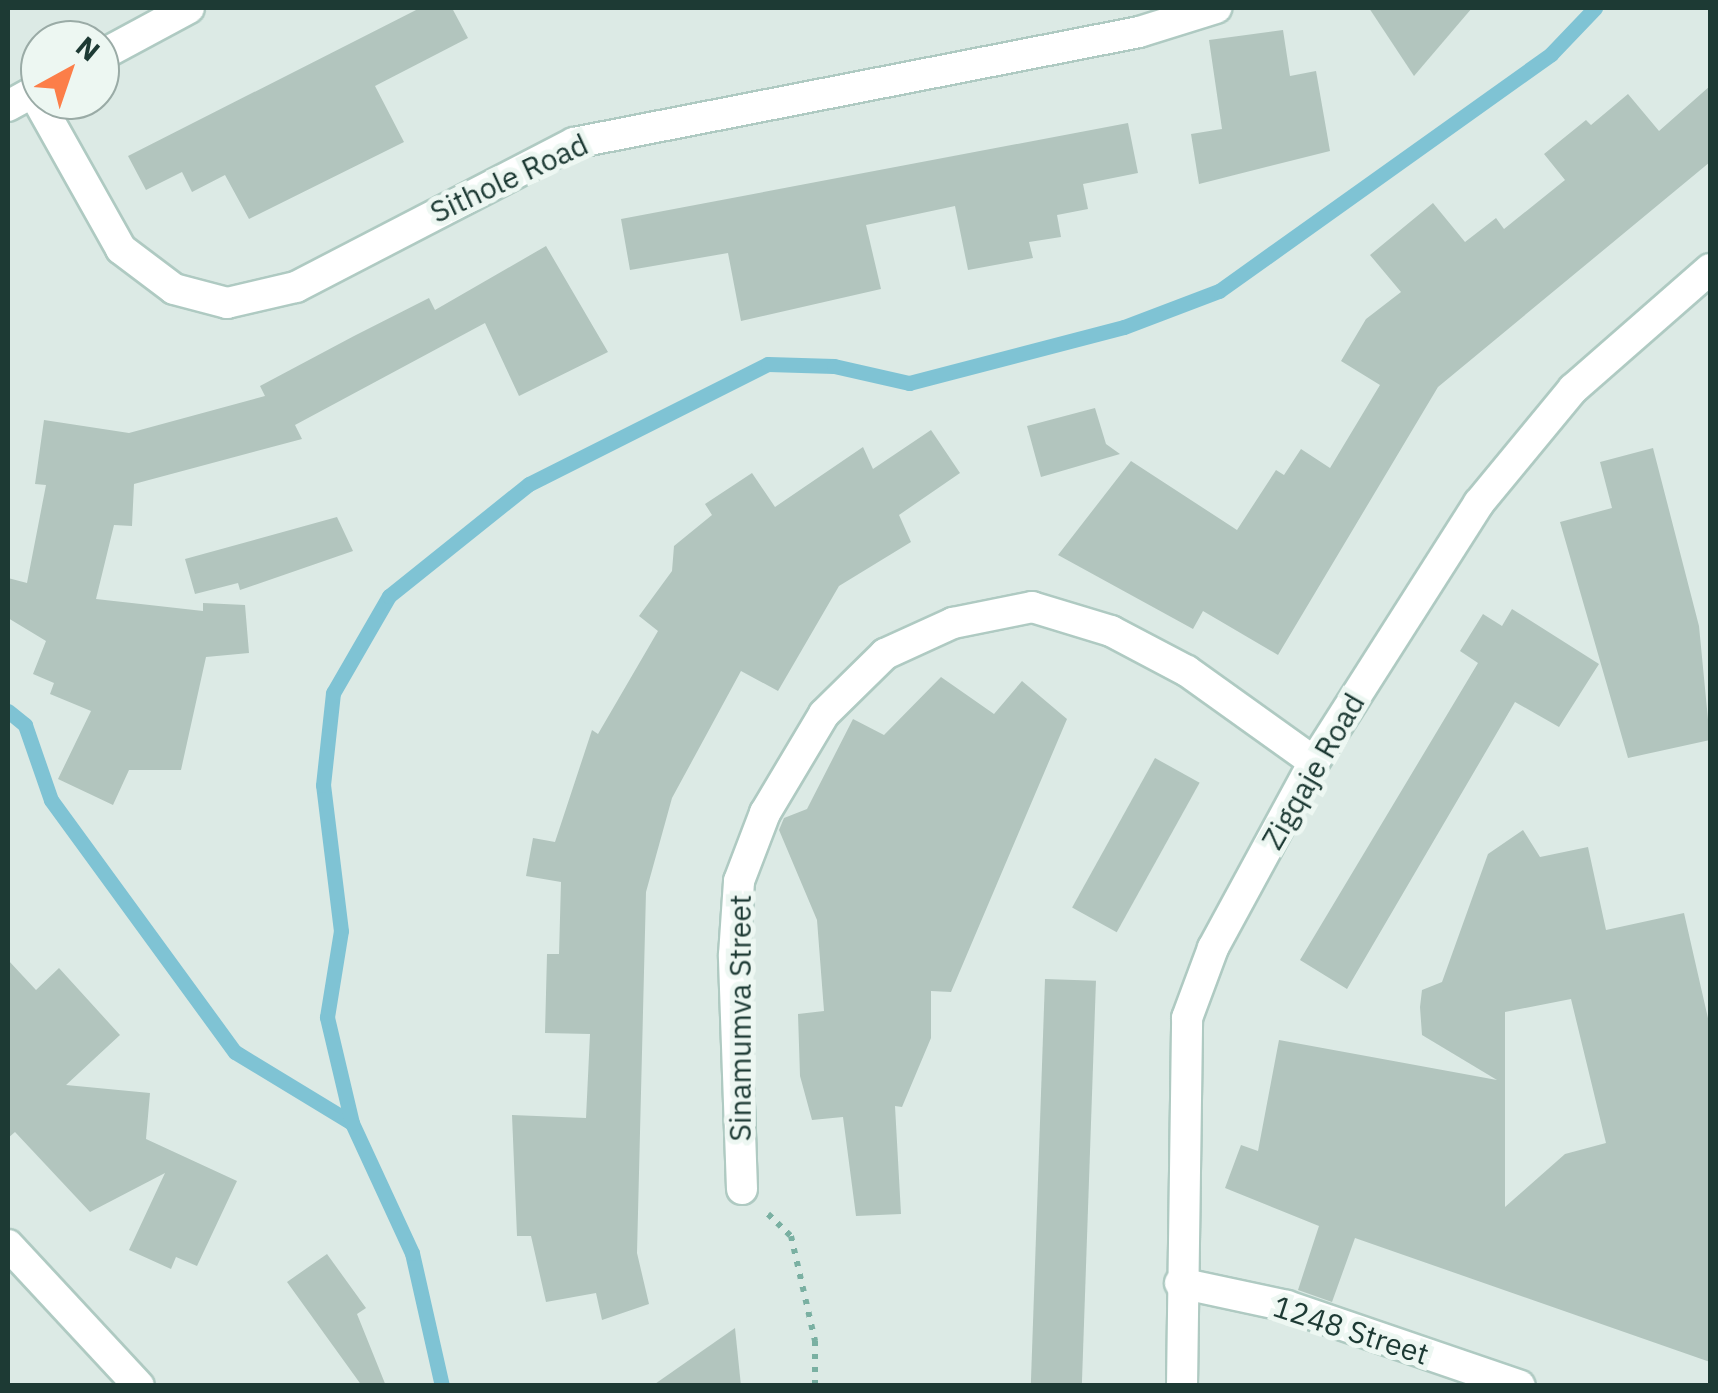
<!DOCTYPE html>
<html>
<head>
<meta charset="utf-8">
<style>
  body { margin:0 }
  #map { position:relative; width:1718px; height:1393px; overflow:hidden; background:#dceae5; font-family:"IBM Plex Sans",sans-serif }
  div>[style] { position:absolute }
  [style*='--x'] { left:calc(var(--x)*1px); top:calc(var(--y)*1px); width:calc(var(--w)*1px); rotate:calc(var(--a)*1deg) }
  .stream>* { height:15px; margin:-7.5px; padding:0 7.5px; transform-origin:7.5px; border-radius:7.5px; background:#7fc3d4 }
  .building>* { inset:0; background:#b2c5be; transform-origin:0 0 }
  .path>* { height:6px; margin-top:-3px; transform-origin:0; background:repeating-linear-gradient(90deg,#7ab0a2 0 5px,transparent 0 13px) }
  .roads { filter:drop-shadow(2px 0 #afcac2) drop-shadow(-2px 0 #afcac2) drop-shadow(0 2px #afcac2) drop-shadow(0 -2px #afcac2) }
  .street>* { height:30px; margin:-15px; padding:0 15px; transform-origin:15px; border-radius:15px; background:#fff }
  .secondary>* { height:30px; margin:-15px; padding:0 15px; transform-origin:15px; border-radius:15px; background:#fff }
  span { translate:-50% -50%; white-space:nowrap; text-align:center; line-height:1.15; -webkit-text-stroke:10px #edf7f2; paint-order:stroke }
  .street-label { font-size:30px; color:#1d3a34 }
  .frame { position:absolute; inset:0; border:10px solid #1d3a34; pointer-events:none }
  .north { position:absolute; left:20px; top:20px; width:100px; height:100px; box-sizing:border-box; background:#edf7f2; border:2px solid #9aaba6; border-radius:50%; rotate:40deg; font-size:28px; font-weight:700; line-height:40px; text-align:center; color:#1d3a34 }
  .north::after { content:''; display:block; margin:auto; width:35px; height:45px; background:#fc7e49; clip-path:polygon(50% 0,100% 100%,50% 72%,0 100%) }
</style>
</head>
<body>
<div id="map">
  <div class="stream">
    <i style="--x:8;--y:711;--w:22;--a:39"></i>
    <i style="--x:25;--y:725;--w:79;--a:70.9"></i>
    <i style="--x:51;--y:800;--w:312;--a:53.9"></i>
    <i style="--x:235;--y:1052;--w:137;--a:31.3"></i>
    <i style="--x:442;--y:1386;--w:136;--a:-102.7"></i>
    <i style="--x:412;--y:1253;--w:143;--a:-114.8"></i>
    <i style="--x:352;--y:1123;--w:109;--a:-103.3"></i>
    <i style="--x:327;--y:1017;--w:87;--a:-80.8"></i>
    <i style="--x:341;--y:931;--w:147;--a:-97"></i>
    <i style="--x:323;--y:785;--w:93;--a:-83.8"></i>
    <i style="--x:333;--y:693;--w:112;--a:-60"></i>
    <i style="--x:389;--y:596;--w:179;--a:-38.7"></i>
    <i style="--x:529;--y:484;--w:267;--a:-26.7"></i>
    <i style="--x:768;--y:364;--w:66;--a:1.7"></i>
    <i style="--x:834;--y:366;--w:77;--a:12.8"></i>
    <i style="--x:909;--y:383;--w:222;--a:-14.6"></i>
    <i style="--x:1124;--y:327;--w:102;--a:-20.8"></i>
    <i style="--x:1219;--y:291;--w:408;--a:-35.5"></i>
    <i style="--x:1551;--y:54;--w:64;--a:-46.3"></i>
  </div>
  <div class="building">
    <i style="clip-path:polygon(420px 8px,452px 8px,468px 38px,375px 86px,404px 142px,249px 219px,225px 175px,192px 192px,182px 172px,146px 190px,128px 156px)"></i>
    <i style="clip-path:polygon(1369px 8px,1472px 8px,1414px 76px)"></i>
    <i style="clip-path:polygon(1283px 30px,1290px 76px,1316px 71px,1330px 151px,1199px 184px,1191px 134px,1222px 129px,1209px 40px)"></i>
    <i style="clip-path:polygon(1710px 86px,1710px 162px,1438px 387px,1278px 655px,1203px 611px,1193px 629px,1058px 555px,1131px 461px,1237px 530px,1276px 470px,1284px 475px,1301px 449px,1330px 468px,1380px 385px,1341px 361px,1366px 319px,1401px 292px,1370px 255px,1433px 203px,1465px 242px,1496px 218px,1504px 229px,1565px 180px,1544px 154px,1586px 120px,1591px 125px,1628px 94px,1659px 131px)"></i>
    <i style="clip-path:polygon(1128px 123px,1138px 173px,1083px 184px,1088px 209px,1057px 215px,1061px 237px,1029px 242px,1033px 258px,968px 270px,955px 206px,866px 225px,881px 289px,741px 321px,728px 253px,630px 270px,621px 219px)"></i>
    <i style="clip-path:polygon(546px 246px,608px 352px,519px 396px,485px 323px,295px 425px,302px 439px,134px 484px,132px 526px,114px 525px,96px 599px,203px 611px,203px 603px,245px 605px,249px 653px,206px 657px,181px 770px,129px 770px,113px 805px,58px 779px,91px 711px,50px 694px,54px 683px,33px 674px,46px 641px,8px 618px,8px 578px,27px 583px,46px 485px,35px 484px,44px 420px,129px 433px,265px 396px,260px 386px,354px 336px,429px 298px,435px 310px)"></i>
    <i style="clip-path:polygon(1095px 408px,1106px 444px,1120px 454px,1041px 477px,1027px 426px)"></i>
    <i style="clip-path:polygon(931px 430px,960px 473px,899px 515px,911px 542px,839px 586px,778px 691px,741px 671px,672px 798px,646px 892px,637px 1253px,649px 1304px,602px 1320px,596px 1293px,546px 1302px,531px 1236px,517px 1236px,512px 1115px,586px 1118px,590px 1034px,545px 1033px,547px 954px,559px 954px,561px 882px,526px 876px,533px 838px,555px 842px,592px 730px,598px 734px,658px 631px,639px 616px,672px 571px,674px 546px,712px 515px,705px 504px,752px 473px,775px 507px,863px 447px,873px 469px)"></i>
    <i style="clip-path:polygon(1653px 448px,1699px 626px,1710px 740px,1628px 758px,1560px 522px,1612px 508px,1600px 462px)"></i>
    <i style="clip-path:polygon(337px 517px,353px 551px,240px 590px,238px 583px,195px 594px,185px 559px)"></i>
    <i style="clip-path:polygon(1512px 609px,1599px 664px,1559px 727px,1515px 702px,1347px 989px,1300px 960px,1478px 663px,1460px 651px,1483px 614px,1502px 626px)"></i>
    <i style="clip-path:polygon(941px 677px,994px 714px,1022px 681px,1067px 719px,951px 992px,931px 991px,931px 1038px,902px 1107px,895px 1106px,901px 1214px,856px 1216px,843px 1117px,812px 1120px,800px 1076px,798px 1014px,824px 1011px,817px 920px,779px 830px,784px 818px,807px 809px,853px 719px,884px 735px)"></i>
    <i style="left:1155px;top:758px;width:51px;height:171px;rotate:29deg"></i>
    <i style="clip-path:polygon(evenodd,1523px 830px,1540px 857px,1588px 847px,1606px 930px,1684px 913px,1710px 1027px,1710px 1362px,1355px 1238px,1332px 1302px,1298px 1290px,1319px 1226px,1225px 1188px,1241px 1145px,1258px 1151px,1279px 1040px,1497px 1080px,1422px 1035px,1420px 1007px,1422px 990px,1442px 982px,1488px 854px,1523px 830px,1571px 999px,1606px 1143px,1565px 1154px,1505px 1207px,1505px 1012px,1571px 999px)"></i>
    <i style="clip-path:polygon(8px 960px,36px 990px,59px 968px,120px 1035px,66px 1085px,150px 1093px,146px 1139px,237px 1181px,197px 1266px,176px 1257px,171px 1269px,129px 1250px,165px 1173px,90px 1212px,15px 1132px,8px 1138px)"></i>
    <i style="left:1045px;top:979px;width:51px;height:407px;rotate:2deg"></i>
    <i style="clip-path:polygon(327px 1254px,366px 1308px,357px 1314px,386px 1386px,362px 1386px,287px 1282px)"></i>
    <i style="clip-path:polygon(735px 1328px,741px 1386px,652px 1386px)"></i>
  </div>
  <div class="path">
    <i style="--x:768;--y:1214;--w:32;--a:44"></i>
    <i style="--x:791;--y:1236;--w:108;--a:77.1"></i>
    <i style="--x:815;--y:1341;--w:45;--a:90"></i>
  </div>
  <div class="roads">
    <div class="street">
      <i style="--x:33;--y:92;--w:180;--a:60.7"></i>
      <i style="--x:121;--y:249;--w:66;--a:37"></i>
      <i style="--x:174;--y:289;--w:55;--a:14.8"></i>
      <i style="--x:227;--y:303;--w:71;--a:-13.1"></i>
      <i style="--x:296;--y:287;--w:313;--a:-27.4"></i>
      <i style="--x:574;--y:143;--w:576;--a:-11.11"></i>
      <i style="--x:1139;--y:32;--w:81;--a:-17.3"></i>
      <i style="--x:742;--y:1189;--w:234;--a:-92"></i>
      <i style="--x:734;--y:955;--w:74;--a:-86.1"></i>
      <i style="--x:739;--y:881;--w:73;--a:-69.1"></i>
      <i style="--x:765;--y:813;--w:115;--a:-59.2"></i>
      <i style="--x:824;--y:714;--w:86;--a:-44.5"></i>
      <i style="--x:885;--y:654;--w:75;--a:-24.5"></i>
      <i style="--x:953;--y:623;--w:81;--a:-11.4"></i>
      <i style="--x:1032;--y:607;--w:83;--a:16.9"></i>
      <i style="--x:1111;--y:631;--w:86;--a:27.8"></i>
      <i style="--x:1187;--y:671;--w:156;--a:35.6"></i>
      <i style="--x:8;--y:1245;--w:192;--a:47.1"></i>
      <i style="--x:1180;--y:1283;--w:109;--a:12.1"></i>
      <i style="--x:1287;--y:1306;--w:246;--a:18.9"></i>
      <i style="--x:1182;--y:1386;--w:368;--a:-89.2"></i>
      <i style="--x:1187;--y:1018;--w:75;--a:-69.6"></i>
      <i style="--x:1213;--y:948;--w:212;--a:-61.5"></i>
      <i style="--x:1314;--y:762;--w:307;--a:-57.5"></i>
      <i style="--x:1479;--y:503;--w:148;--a:-50.5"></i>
      <i style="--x:1573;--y:389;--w:182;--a:-41.2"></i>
    </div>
    <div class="secondary">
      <i style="--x:100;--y:56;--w:101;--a:-28.3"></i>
      <i style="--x:8;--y:106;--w:37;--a:-29"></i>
    </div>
  </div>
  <div class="street-label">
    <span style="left:509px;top:178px;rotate:-25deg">Sithole Road</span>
    <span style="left:1313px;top:771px;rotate:-60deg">Zigqaje Road</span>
    <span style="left:740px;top:1018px;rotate:-90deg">Sinamumva Street</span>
    <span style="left:1351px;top:1330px;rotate:18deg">1248 Street</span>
  </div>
  <div class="frame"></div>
  <div class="north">N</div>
</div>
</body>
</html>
